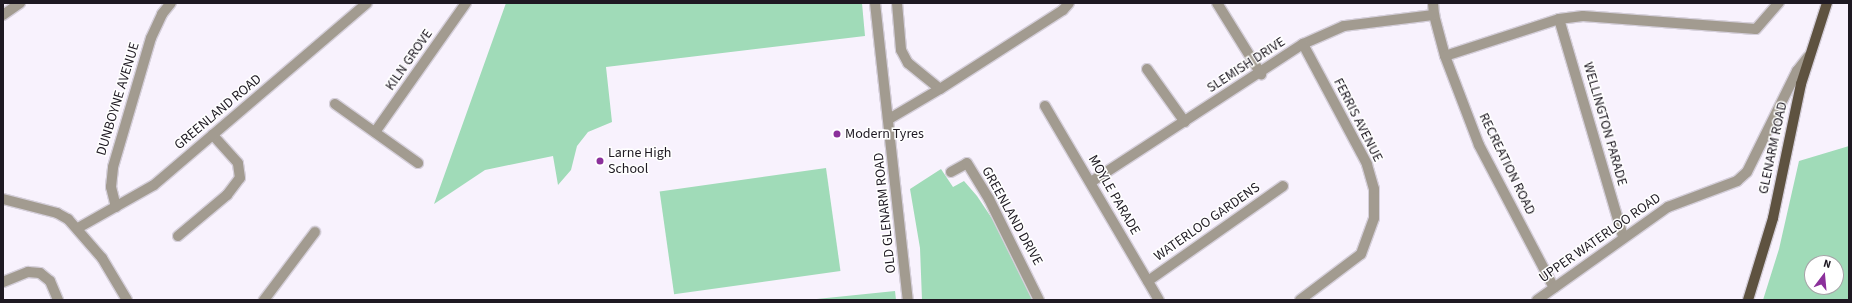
<!DOCTYPE html>
<html>
<head>
<meta charset="utf-8">
<style>
  body { margin:0 }
  #map { position:relative; width:1852px; height:303px; overflow:hidden; background:#f8f2fd; font-family:"Source Sans 3",sans-serif }
  div>[style] { position:absolute }
  [style*='--x'] { left:calc(var(--x)*1px); top:calc(var(--y)*1px); width:calc(var(--w)*1px); rotate:calc(var(--a)*1deg) }
  .green>* { inset:0; background:#a0dbb8; transform-origin:0 0 }
  .roads { filter:drop-shadow(1px 0 #d5cfda) drop-shadow(-1px 0 #d5cfda) drop-shadow(0 1px #d5cfda) drop-shadow(0 -1px #d5cfda) }
  .minor>* { height:10px; margin:-5px; padding:0 5px; transform-origin:5px; border-radius:5px; background:#a29b90 }
  .tertiary>* { height:10px; margin:-5px; padding:0 5px; transform-origin:5px; border-radius:5px; background:#a29b90 }
  .primary>* { height:10px; margin:-5px; padding:0 5px; transform-origin:5px; border-radius:5px; background:#5e5240 }
  .dots>* { width:11px; height:11px; translate:-50% -50%; box-sizing:border-box; border:2px solid #fff; border-radius:50% }
  span { translate:-50% -50%; white-space:nowrap; text-align:center; line-height:1.15; -webkit-text-stroke:3px #fff; paint-order:stroke }
  .street-label { font-size:14px; color:#1e1922 }
  .poi-label { font-size:14px; color:#1e1922 }
  .left { translate:0 -50%; text-align:left }
  .frame { position:absolute; inset:0; border:4px solid #1e1922; pointer-events:none }
  .north { position:absolute; left:1804px; top:255px; width:40px; height:40px; box-sizing:border-box; background:#fff; border:1px solid #a5a3a7; border-radius:50%; rotate:16deg; font-size:11px; font-weight:700; line-height:16px; text-align:center; color:#1e1922 }
  .north::after { content:''; display:block; margin:auto; width:14px; height:18px; background:#8b309b; clip-path:polygon(50% 0,100% 100%,50% 72%,0 100%) }
</style>
</head>
<body>
<div id="map">
  <div class="green">
    <i style="clip-path:polygon(506px 3px,862px 3px,865px 36px,606px 67px,612px 122px,588px 132px,577px 146px,571px 170px,558px 185px,553px 156px,485px 170px,434px 204px)"></i>
    <i style="clip-path:polygon(evenodd,1849px 146px,1849px 300px,1763px 300px,1779px 249px,1799px 161px,1849px 146px,1812px 263px,1836px 263px,1836px 287px,1812px 287px,1812px 263px)"></i>
    <i style="left:826px;top:168px;width:104px;height:168px;rotate:82deg"></i>
    <i style="clip-path:polygon(941px 169px,953px 187px,964px 181px,977px 196px,995px 223px,1033px 300px,922px 300px,920px 248px,910px 189px)"></i>
    <i style="clip-path:polygon(895px 291px,896px 300px,807px 300px)"></i>
  </div>
  <div class="roads">
    <div class="minor">
      <i style="--x:897;--y:3;--w:47;--a:85.1"></i>
      <i style="--x:901;--y:50;--w:15;--a:62"></i>
      <i style="--x:908;--y:63;--w:41;--a:39.1"></i>
      <i style="--x:1217;--y:3;--w:84;--a:58.2"></i>
      <i style="--x:1433;--y:3;--w:12;--a:85"></i>
      <i style="--x:1434;--y:15;--w:42;--a:75"></i>
      <i style="--x:1445;--y:56;--w:95;--a:69.1"></i>
      <i style="--x:1479;--y:145;--w:161;--a:62.3"></i>
      <i style="--x:3;--y:15;--w:21;--a:-35"></i>
      <i style="--x:1559;--y:19;--w:227;--a:73.6"></i>
      <i style="--x:1445;--y:56;--w:120;--a:-18"></i>
      <i style="--x:1559;--y:19;--w:24;--a:-7"></i>
      <i style="--x:1583;--y:16;--w:173;--a:4.3"></i>
      <i style="--x:1756;--y:29;--w:35;--a:-49"></i>
      <i style="--x:1147;--y:69;--w:65;--a:54.4"></i>
      <i style="--x:335;--y:104;--w:102;--a:35.4"></i>
      <i style="--x:1045;--y:106;--w:225;--a:59.6"></i>
      <i style="--x:889;--y:119;--w:59;--a:-30.5"></i>
      <i style="--x:940;--y:89;--w:146;--a:-32.7"></i>
      <i style="--x:1063;--y:10;--w:9;--a:-49"></i>
      <i style="--x:375;--y:132;--w:158;--a:-54.8"></i>
      <i style="--x:951;--y:172;--w:18;--a:-29"></i>
      <i style="--x:967;--y:163;--w:42;--a:58.6"></i>
      <i style="--x:989;--y:199;--w:113;--a:63.7"></i>
      <i style="--x:1091;--y:182;--w:253;--a:-33.1"></i>
      <i style="--x:1303;--y:44;--w:45;--a:-23.7"></i>
      <i style="--x:1344;--y:26;--w:91;--a:-7"></i>
      <i style="--x:116;--y:207;--w:21;--a:-104"></i>
      <i style="--x:111;--y:187;--w:20;--a:-84"></i>
      <i style="--x:113;--y:167;--w:134;--a:-73.6"></i>
      <i style="--x:151;--y:38;--w:26;--a:-65"></i>
      <i style="--x:162;--y:14;--w:14;--a:-51"></i>
      <i style="--x:178;--y:236;--w:64;--a:-39.9"></i>
      <i style="--x:227;--y:195;--w:21;--a:-53"></i>
      <i style="--x:240;--y:178;--w:15;--a:-98"></i>
      <i style="--x:238;--y:163;--w:38;--a:-132"></i>
      <i style="--x:1148;--y:281;--w:165;--a:-35.1"></i>
      <i style="--x:3;--y:282;--w:27;--a:-22"></i>
      <i style="--x:28;--y:272;--w:12;--a:5"></i>
      <i style="--x:40;--y:273;--w:13;--a:39"></i>
      <i style="--x:50;--y:281;--w:21;--a:67"></i>
      <i style="--x:264;--y:300;--w:85;--a:-53.1"></i>
      <i style="--x:1300;--y:300;--w:76;--a:-37"></i>
      <i style="--x:1361;--y:254;--w:38;--a:-70"></i>
      <i style="--x:1374;--y:218;--w:29;--a:-90"></i>
      <i style="--x:1374;--y:189;--w:26;--a:-106"></i>
      <i style="--x:1367;--y:164;--w:136;--a:-118.1"></i>
      <i style="--x:1537;--y:300;--w:161;--a:-35.4"></i>
      <i style="--x:1668;--y:207;--w:74;--a:-20.6"></i>
      <i style="--x:1737;--y:181;--w:13;--a:-42"></i>
      <i style="--x:1747;--y:172;--w:113;--a:-63.7"></i>
      <i style="--x:1797;--y:71;--w:18;--a:-52"></i>
    </div>
    <div class="tertiary">
      <i style="--x:875;--y:3;--w:299;--a:83.7"></i>
      <i style="--x:3;--y:199;--w:56;--a:14.5"></i>
      <i style="--x:57;--y:213;--w:13;--a:29"></i>
      <i style="--x:68;--y:219;--w:52;--a:48.9"></i>
      <i style="--x:102;--y:258;--w:49;--a:59.2"></i>
      <i style="--x:78;--y:228;--w:87;--a:-29.5"></i>
      <i style="--x:154;--y:185;--w:280;--a:-40.5"></i>
    </div>
    <div class="primary">
      <i style="--x:1748;--y:300;--w:86;--a:-73"></i>
      <i style="--x:1773;--y:218;--w:137;--a:-78.2"></i>
      <i style="--x:1801;--y:84;--w:85;--a:-72.2"></i>
    </div>
  </div>
  <div class="dots">
    <i style="left:837px;top:134px;background:#8b309b"></i>
    <i style="left:600px;top:161px;background:#8b309b"></i>
  </div>
  <div class="street-label">
    <span style="left:409px;top:60px;rotate:-55deg">KILN GROVE</span>
    <span style="left:1246px;top:65px;rotate:-33deg">SLEMISH DRIVE</span>
    <span style="left:118px;top:99px;rotate:-73deg">DUNBOYNE AVENUE</span>
    <span style="left:218px;top:112px;rotate:-40deg">GREENLAND ROAD</span>
    <span style="left:1358px;top:120px;rotate:63deg">FERRIS AVENUE</span>
    <span style="left:1605px;top:124px;rotate:74deg">WELLINGTON PARADE</span>
    <span style="left:1773px;top:148px;rotate:-78deg">GLENARM ROAD</span>
    <span style="left:1507px;top:164px;rotate:64deg">RECREATION ROAD</span>
    <span style="left:1114px;top:195px;rotate:60deg">MOYLE PARADE</span>
    <span style="left:885px;top:213px;rotate:-96deg">OLD GLENARM ROAD</span>
    <span style="left:1012px;top:216px;rotate:61deg">GREENLAND DRIVE</span>
    <span style="left:1207px;top:222px;rotate:-35deg">WATERLOO GARDENS</span>
    <span style="left:1600px;top:238px;rotate:-35deg">UPPER WATERLOO ROAD</span>
  </div>
  <div class="poi-label">
    <span class="left" style="left:845px;top:134px">Modern Tyres</span>
    <span class="left" style="left:608px;top:161px">Larne High<br>School</span>
  </div>
  <div class="frame"></div>
  <div class="north">N</div>
</div>
</body>
</html>
